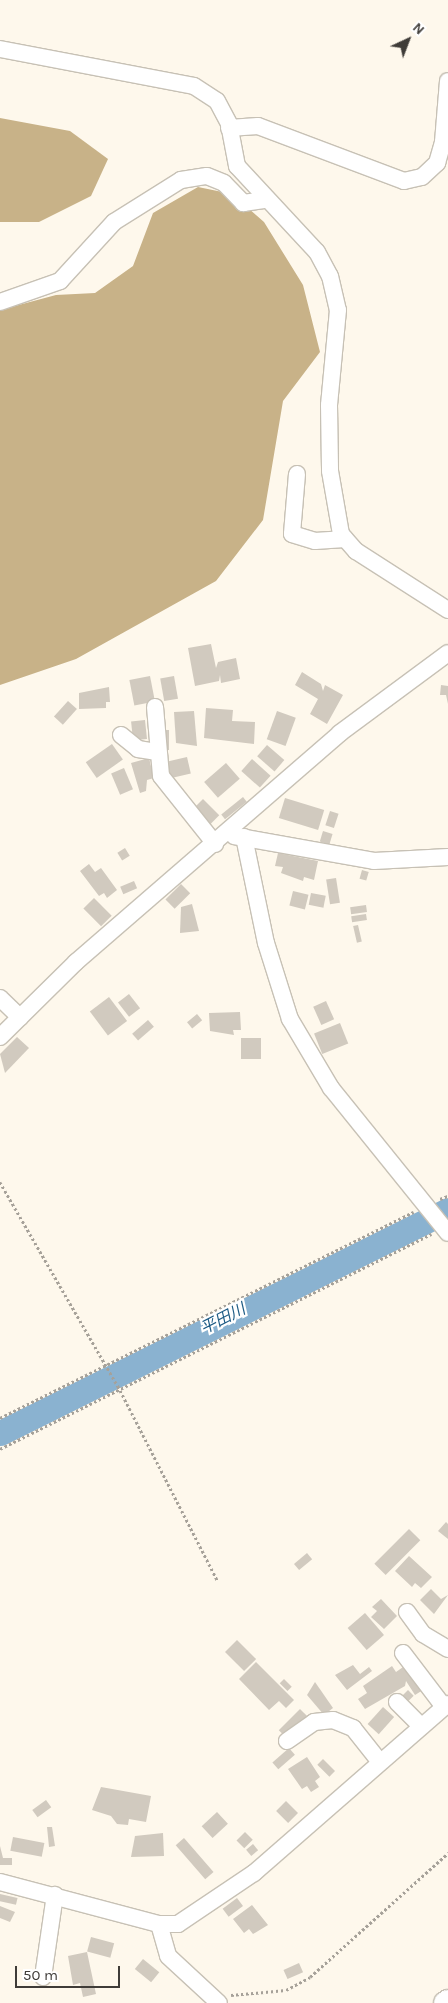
<!DOCTYPE html>
<html>
<head>
<meta charset="utf-8">
<style>
  body { margin:0 }
  #map { position:relative; width:448px; height:2003px; overflow:hidden; background:#fef8ec; font-family:Karla,"Noto Sans JP",sans-serif }
  div>[style] { position:absolute }
  [style*='--x'] { left:calc(var(--x)*1px); top:calc(var(--y)*1px); width:calc(var(--w)*1px); rotate:calc(var(--a)*1deg) }
  .forest>* { inset:0; background:#c8b288 }
  .river>* { height:25px; margin:-12.5px; padding:0 12.5px; transform-origin:12.5px; border-radius:12.5px; background:#8ab2d0 }
  .building>* { inset:0; background:#d1cabf; transform-origin:0 0 }
  .path>* { height:2.5px; margin-top:-1.25px; transform-origin:0; background:repeating-linear-gradient(90deg,#a6a199 0 2.5px,transparent 0 5px) }
  .roads { filter:drop-shadow(1px 0 #c7c1b5) drop-shadow(-1px 0 #c7c1b5) drop-shadow(0 1px #c7c1b5) drop-shadow(0 -1px #c7c1b5) }
  .minor>* { height:16px; margin:-8px; padding:0 8px; transform-origin:8px; border-radius:8px; background:#fff }
  .highway>* { height:25px; margin:-12.5px; padding:0 12.5px; transform-origin:12.5px; border-radius:12.5px; background:#fff }
  span { translate:-50% -50%; white-space:nowrap; text-align:center; line-height:1.15; -webkit-text-stroke:4.5px #fff; paint-order:stroke }
  .water-label { font-size:16px; color:#1e5c85; font-style:italic }
  .north { position:absolute; left:383px; top:15px; width:50px; height:50px; -webkit-text-stroke:4px #fff; paint-order:stroke; rotate:43deg; font-size:14px; font-weight:700; line-height:20px; text-align:center; color:#3f3c38 }
  .north::after { content:''; display:block; margin:auto; width:18px; height:22px; background:#3f3c38; clip-path:polygon(50% 0,100% 100%,50% 72%,0 100%) }
  .scale { position:absolute; left:15px; top:1966px; width:105px; height:22px; box-sizing:border-box; border:2px solid #3f3c38; border-top:0; padding-left:6px; font-size:15px; line-height:18px; white-space:nowrap; color:#3f3c38; -webkit-text-stroke:4px #fff; paint-order:stroke }
</style>
</head>
<body>
<div id="map">
  <div class="forest">
    <i style="clip-path:polygon(0 118px,70px 131px,108px 159px,91px 196px,39px 222px,0 222px)"></i>
    <i style="clip-path:polygon(198px 187px,232px 194px,264px 222px,303px 285px,320px 352px,283px 401px,263px 520px,216px 581px,76px 659px,0 685px,0 310px,56px 295px,95px 293px,133px 266px,153px 213px)"></i>
  </div>
  <div class="river">
    <i style="--x:0;--y:1433;--w:500;--a:-26.46"></i>
  </div>
  <div class="building">
    <i style="clip-path:polygon(211px 644px,216px 668px,218px 662px,236px 658px,240px 679px,221px 683px,220px 675px,219px 681px,195px 686px,188px 648px)"></i>
    <i style="clip-path:polygon(302px 672px,321px 684px,323px 691px,325px 685px,343px 695px,327px 724px,310px 714px,318px 699px,295px 685px)"></i>
    <i style="left:150px;top:676px;width:26px;height:21px;rotate:79deg"></i>
    <i style="left:174px;top:676px;width:23px;height:14px;rotate:80deg"></i>
    <i style="clip-path:polygon(441px 685px,448px 686px,448px 704px,446px 695px,440px 695px)"></i>
    <i style="clip-path:polygon(109px 687px,110px 702px,106px 702px,106px 708px,79px 709px,79px 693px)"></i>
    <i style="left:68px;top:701px;width:12px;height:21px;rotate:42deg"></i>
    <i style="clip-path:polygon(206px 708px,233px 710px,232px 721px,255px 722px,254px 744px,204px 738px)"></i>
    <i style="clip-path:polygon(194px 711px,197px 746px,176px 743px,174px 712px)"></i>
    <i style="left:277px;top:711px;width:20px;height:30px;rotate:20deg"></i>
    <i style="left:145px;top:720px;width:19px;height:14px;rotate:84deg"></i>
    <i style="left:161px;top:730px;width:8px;height:20px"></i>
    <i style="left:112px;top:744px;width:19px;height:32px;rotate:55deg"></i>
    <i style="left:267px;top:745px;width:23px;height:15px;rotate:41deg"></i>
    <i style="left:187px;top:757px;width:17px;height:21px;rotate:77deg"></i>
    <i style="clip-path:polygon(149px 758px,154px 778px,147px 780px,146px 791px,140px 793px,131px 763px)"></i>
    <i style="left:252px;top:759px;width:25px;height:16px;rotate:42deg"></i>
    <i style="left:226px;top:763px;width:21px;height:29px;rotate:49deg"></i>
    <i style="left:124px;top:768px;width:23px;height:14px;rotate:67deg"></i>
    <i style="left:243px;top:797px;width:6px;height:28px;rotate:51deg"></i>
    <i style="left:285px;top:798px;width:41px;height:21px;rotate:17deg"></i>
    <i style="left:203px;top:799px;width:23px;height:13px;rotate:45deg"></i>
    <i style="left:330px;top:811px;width:9px;height:15px;rotate:18deg"></i>
    <i style="left:323px;top:831px;width:10px;height:11px;rotate:17deg"></i>
    <i style="left:125px;top:848px;width:9px;height:9px;rotate:58deg"></i>
    <i style="clip-path:polygon(278px 853px,318px 861px,314px 880px,304px 877px,303px 881px,281px 873px,283px 867px,275px 866px)"></i>
    <i style="clip-path:polygon(89px 864px,95px 872px,101px 868px,117px 890px,107px 898px,104px 893px,99px 896px,80px 871px)"></i>
    <i style="left:362px;top:870px;width:7px;height:9px;rotate:16deg"></i>
    <i style="left:336px;top:878px;width:25px;height:10px;rotate:81deg"></i>
    <i style="left:134px;top:881px;width:8px;height:15px;rotate:67deg"></i>
    <i style="left:181px;top:884px;width:13px;height:22px;rotate:45deg"></i>
    <i style="left:293px;top:891px;width:16px;height:15px;rotate:14deg"></i>
    <i style="left:311px;top:893px;width:15px;height:12px;rotate:11deg"></i>
    <i style="left:94px;top:898px;width:25px;height:15px;rotate:45deg"></i>
    <i style="clip-path:polygon(192px 904px,199px 931px,180px 933px,181px 907px)"></i>
    <i style="left:366px;top:905px;width:7px;height:16px;rotate:82deg"></i>
    <i style="left:366px;top:914px;width:6px;height:15px;rotate:81deg"></i>
    <i style="left:358px;top:925px;width:17px;height:5px;rotate:77deg"></i>
    <i style="left:129px;top:994px;width:18px;height:14px;rotate:52deg"></i>
    <i style="left:109px;top:997px;width:30px;height:24px;rotate:53deg"></i>
    <i style="left:326px;top:1001px;width:20px;height:14px;rotate:66deg"></i>
    <i style="clip-path:polygon(240px 1012px,241px 1030px,233px 1030px,234px 1035px,210px 1031px,209px 1013px)"></i>
    <i style="left:197px;top:1014px;width:8px;height:13px;rotate:50deg"></i>
    <i style="left:148px;top:1020px;width:9px;height:21px;rotate:49deg"></i>
    <i style="left:340px;top:1023px;width:22px;height:28px;rotate:68deg"></i>
    <i style="clip-path:polygon(17px 1037px,29px 1048px,5px 1073px,0 1054px)"></i>
    <i style="left:241px;top:1038px;width:20px;height:21px"></i>
    <i style="clip-path:polygon(446px 1522px,448px 1524px,448px 1539px,438px 1531px)"></i>
    <i style="left:409px;top:1529px;width:16px;height:49px;rotate:45deg"></i>
    <i style="left:307px;top:1553px;width:8px;height:17px;rotate:50deg"></i>
    <i style="clip-path:polygon(409px 1556px,432px 1577px,421px 1588px,415px 1583px,412px 1587px,395px 1571px)"></i>
    <i style="clip-path:polygon(431px 1589px,441px 1599px,448px 1595px,434px 1614px,420px 1600px)"></i>
    <i style="clip-path:polygon(381px 1599px,397px 1616px,384px 1629px,371px 1617px,377px 1611px,372px 1607px)"></i>
    <i style="left:365px;top:1613px;width:29px;height:23px;rotate:49deg"></i>
    <i style="left:237px;top:1640px;width:27px;height:17px;rotate:45deg"></i>
    <i style="clip-path:polygon(256px 1662px,294px 1700px,286px 1708px,279px 1701px,269px 1710px,239px 1679px)"></i>
    <i style="clip-path:polygon(353px 1665px,360px 1674px,369px 1667px,372px 1671px,347px 1690px,335px 1675px)"></i>
    <i style="clip-path:polygon(406px 1665px,423px 1690px,415px 1695px,406px 1681px,405px 1686px,365px 1709px,358px 1699px,367px 1693px,363px 1686px,392px 1666px,396px 1672px)"></i>
    <i style="left:284px;top:1679px;width:11px;height:6px;rotate:45deg"></i>
    <i style="clip-path:polygon(315px 1682px,333px 1708px,324px 1715px,307px 1695px)"></i>
    <i style="left:408px;top:1690px;width:8px;height:12px;rotate:45deg"></i>
    <i style="left:383px;top:1707px;width:15px;height:23px;rotate:42deg"></i>
    <i style="left:300px;top:1709px;width:10px;height:30px;rotate:45deg"></i>
    <i style="left:289px;top:1748px;width:9px;height:22px;rotate:49deg"></i>
    <i style="clip-path:polygon(307px 1757px,320px 1777px,315px 1781px,319px 1787px,311px 1792px,307px 1786px,302px 1789px,288px 1769px)"></i>
    <i style="left:323px;top:1759px;width:17px;height:8px;rotate:45deg"></i>
    <i style="clip-path:polygon(101px 1787px,151px 1796px,146px 1822px,129px 1819px,128px 1825px,117px 1824px,111px 1816px,92px 1810px)"></i>
    <i style="left:46px;top:1800px;width:9px;height:17px;rotate:54deg"></i>
    <i style="left:286px;top:1801px;width:17px;height:14px;rotate:45deg"></i>
    <i style="left:217px;top:1812px;width:16px;height:21px;rotate:47deg"></i>
    <i style="clip-path:polygon(47px 1827px,52px 1827px,55px 1846px,49px 1847px)"></i>
    <i style="left:245px;top:1832px;width:11px;height:12px;rotate:45deg"></i>
    <i style="clip-path:polygon(163px 1833px,164px 1856px,131px 1857px,135px 1836px)"></i>
    <i style="left:13px;top:1837px;width:32px;height:14px;rotate:11deg"></i>
    <i style="left:184px;top:1838px;width:45px;height:11px;rotate:49deg"></i>
    <i style="left:253px;top:1844px;width:8px;height:9px;rotate:50deg"></i>
    <i style="clip-path:polygon(0 1846px,3px 1858px,12px 1858px,12px 1865px,0 1865px)"></i>
    <i style="left:0;top:1894px;width:18px;height:7px;rotate:13deg"></i>
    <i style="left:237px;top:1898px;width:10px;height:18px;rotate:53deg"></i>
    <i style="clip-path:polygon(252px 1905px,268px 1925px,253px 1934px,249px 1929px,244px 1933px,233px 1919px)"></i>
    <i style="clip-path:polygon(0 1906px,15px 1912px,10px 1922px,0 1918px)"></i>
    <i style="left:91px;top:1937px;width:24px;height:15px;rotate:15deg"></i>
    <i style="clip-path:polygon(87px 1952px,96px 1994px,83px 1997px,80px 1983px,73px 1985px,68px 1956px)"></i>
    <i style="left:143px;top:1959px;width:21px;height:13px;rotate:39deg"></i>
    <i style="left:299px;top:1963px;width:10px;height:17px;rotate:66deg"></i>
  </div>
  <div class="path">
    <i style="--x:0;--y:1182;--w:236;--a:60"></i>
    <i style="--x:118;--y:1386;--w:219;--a:62.9"></i>
    <i style="--x:440;--y:1199;--w:9;--a:-21"></i>
    <i style="--x:0;--y:1418;--w:462;--a:-26.5"></i>
    <i style="--x:0;--y:1449;--w:482;--a:-26.5"></i>
    <i style="--x:231;--y:1995;--w:55;--a:-5.2"></i>
    <i style="--x:286;--y:1990;--w:27;--a:-28"></i>
    <i style="--x:310;--y:1977;--w:186;--a:-41.9"></i>
  </div>
  <div class="roads">
    <div class="minor">
      <i style="--x:0;--y:49;--w:197;--a:10.8"></i>
      <i style="--x:194;--y:86;--w:27;--a:33"></i>
      <i style="--x:217;--y:101;--w:26;--a:62"></i>
      <i style="--x:229;--y:124;--w:43;--a:79.2"></i>
      <i style="--x:237;--y:166;--w:117;--a:47.1"></i>
      <i style="--x:317;--y:252;--w:27;--a:62"></i>
      <i style="--x:330;--y:276;--w:35;--a:77"></i>
      <i style="--x:338;--y:310;--w:95;--a:95.4"></i>
      <i style="--x:329;--y:405;--w:66;--a:89.1"></i>
      <i style="--x:330;--y:471;--w:64;--a:80.1"></i>
      <i style="--x:341;--y:534;--w:23;--a:49"></i>
      <i style="--x:356;--y:551;--w:109;--a:32.7"></i>
      <i style="--x:229;--y:128;--w:29;--a:-4"></i>
      <i style="--x:258;--y:126;--w:156;--a:20.6"></i>
      <i style="--x:404;--y:181;--w:18;--a:-13"></i>
      <i style="--x:422;--y:177;--w:21;--a:-43"></i>
      <i style="--x:437;--y:163;--w:22;--a:-74"></i>
      <i style="--x:443;--y:142;--w:61;--a:-85.3"></i>
      <i style="--x:0;--y:302;--w:64;--a:-19.3"></i>
      <i style="--x:60;--y:281;--w:80;--a:-47.5"></i>
      <i style="--x:114;--y:222;--w:79;--a:-32.1"></i>
      <i style="--x:181;--y:180;--w:26;--a:-9"></i>
      <i style="--x:207;--y:176;--w:18;--a:22"></i>
      <i style="--x:224;--y:183;--w:28;--a:46"></i>
      <i style="--x:243;--y:203;--w:21;--a:-8"></i>
      <i style="--x:297;--y:474;--w:60;--a:94.8"></i>
      <i style="--x:292;--y:534;--w:24;--a:17"></i>
      <i style="--x:315;--y:541;--w:30;--a:-4"></i>
      <i style="--x:155;--y:707;--w:69;--a:85"></i>
      <i style="--x:161;--y:776;--w:87;--a:51.5"></i>
      <i style="--x:121;--y:735;--w:22;--a:39"></i>
      <i style="--x:138;--y:749;--w:18;--a:9"></i>
      <i style="--x:234;--y:836;--w:142;--a:10.1"></i>
      <i style="--x:374;--y:861;--w:74;--a:-3.1"></i>
      <i style="--x:244;--y:837;--w:108;--a:78.3"></i>
      <i style="--x:266;--y:943;--w:80;--a:72.5"></i>
      <i style="--x:290;--y:1019;--w:80;--a:59.3"></i>
      <i style="--x:331;--y:1088;--w:186;--a:51.1"></i>
      <i style="--x:0;--y:998;--w:28;--a:44"></i>
      <i style="--x:0;--y:1037;--w:107;--a:-44.6"></i>
      <i style="--x:76;--y:962;--w:349;--a:-40.9"></i>
      <i style="--x:340;--y:733;--w:134;--a:-36.5"></i>
      <i style="--x:407;--y:1612;--w:27;--a:54"></i>
      <i style="--x:423;--y:1634;--w:29;--a:31"></i>
      <i style="--x:403;--y:1653;--w:68;--a:52.8"></i>
      <i style="--x:397;--y:1702;--w:34;--a:45"></i>
      <i style="--x:287;--y:1741;--w:33;--a:-35"></i>
      <i style="--x:314;--y:1722;--w:19;--a:-6"></i>
      <i style="--x:333;--y:1720;--w:22;--a:22"></i>
      <i style="--x:353;--y:1728;--w:43;--a:51.5"></i>
      <i style="--x:0;--y:1882;--w:164;--a:14.8"></i>
      <i style="--x:159;--y:1924;--w:19;--a:0"></i>
      <i style="--x:178;--y:1924;--w:92;--a:-33.9"></i>
      <i style="--x:254;--y:1873;--w:257;--a:-41.1"></i>
      <i style="--x:159;--y:1924;--w:33;--a:74"></i>
      <i style="--x:168;--y:1956;--w:69;--a:42.7"></i>
      <i style="--x:43;--y:1977;--w:83;--a:-81.7"></i>
    </div>
    <div class="highway">
      <i style="--x:446;--y:2003;--w:2;--a:-27"></i>
    </div>
  </div>
  <div class="water-label">
    <span style="left:223px;top:1319px;rotate:-27deg">平田川</span>
  </div>
  <div class="north">N</div>
  <div class="scale">50 m</div>
</div>
</body>
</html>
